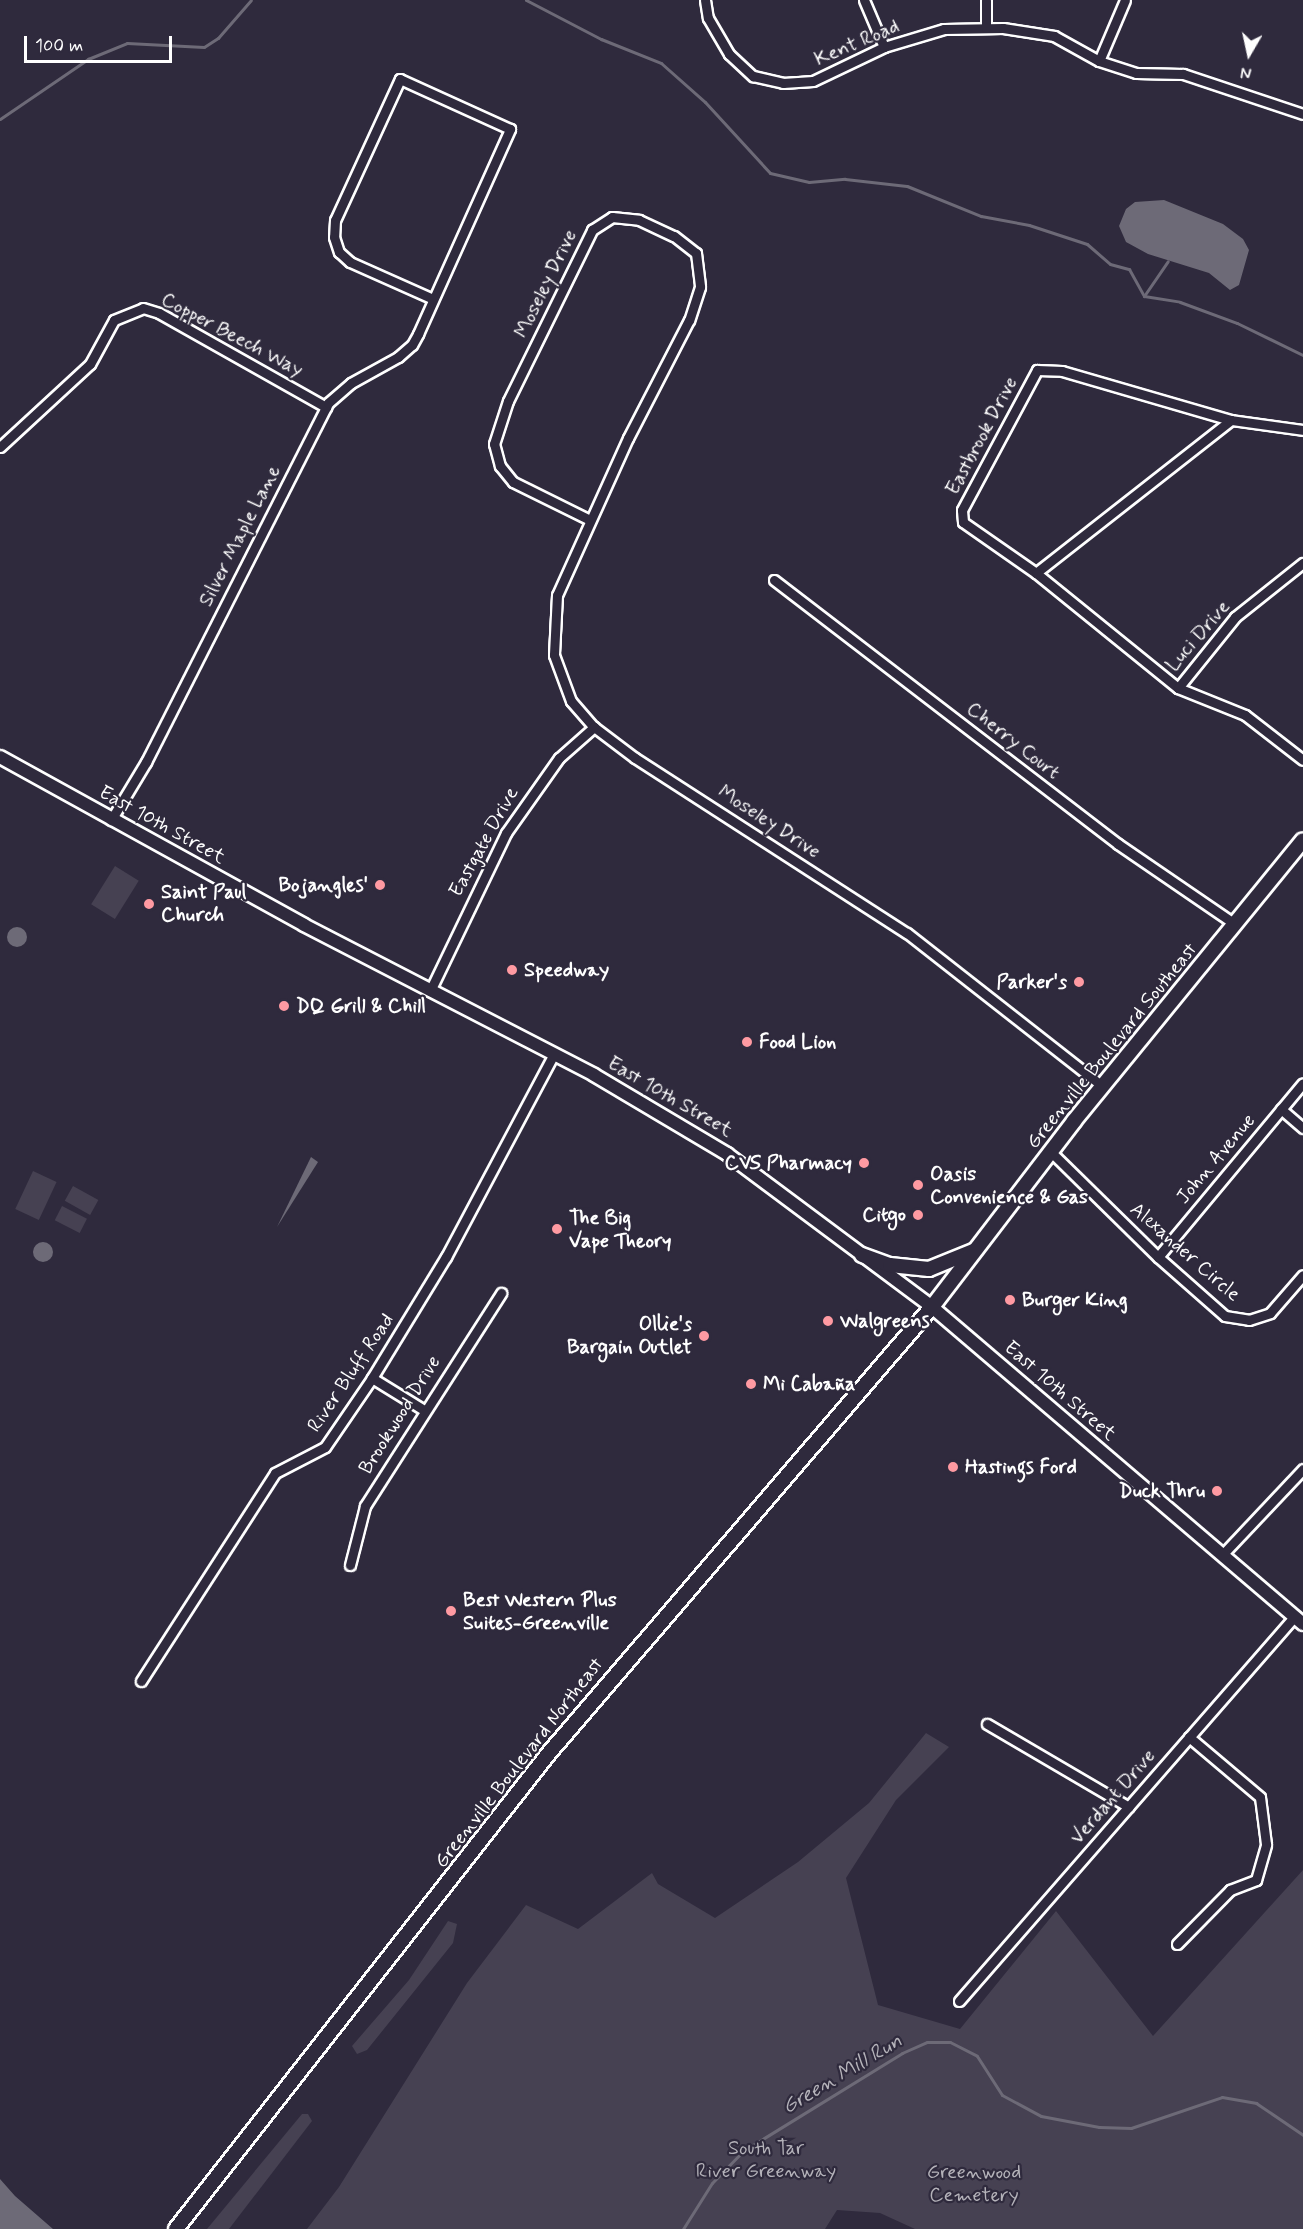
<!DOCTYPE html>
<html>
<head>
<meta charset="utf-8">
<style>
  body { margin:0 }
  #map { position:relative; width:1303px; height:2229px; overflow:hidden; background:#2f2a3d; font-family:Mynerve,sans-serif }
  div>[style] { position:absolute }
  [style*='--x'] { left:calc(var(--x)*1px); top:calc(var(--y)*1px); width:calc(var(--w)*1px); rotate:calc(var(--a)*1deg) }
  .green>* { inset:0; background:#464152; transform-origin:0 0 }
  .water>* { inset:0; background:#6d6a77 }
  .round { border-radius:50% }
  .stream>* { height:3px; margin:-1.5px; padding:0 1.5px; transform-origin:1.5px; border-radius:1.5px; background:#6d6a77 }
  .roads { filter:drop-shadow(2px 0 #fff) drop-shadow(-2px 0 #fff) drop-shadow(0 2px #fff) drop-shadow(0 -2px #fff) }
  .minor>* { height:9px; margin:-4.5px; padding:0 4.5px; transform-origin:4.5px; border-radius:4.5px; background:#2f2a3d }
  .major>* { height:12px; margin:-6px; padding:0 6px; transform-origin:6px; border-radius:6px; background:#2f2a3d }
  .highway>* { height:14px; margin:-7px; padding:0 7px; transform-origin:7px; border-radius:7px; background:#2f2a3d }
  .dots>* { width:16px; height:16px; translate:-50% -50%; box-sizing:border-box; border:3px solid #2f2a3d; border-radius:50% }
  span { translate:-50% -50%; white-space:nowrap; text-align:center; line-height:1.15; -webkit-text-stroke:4.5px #2f2a3d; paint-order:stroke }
  .street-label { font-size:20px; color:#fff }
  .poi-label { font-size:20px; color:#fff; font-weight:700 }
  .right { translate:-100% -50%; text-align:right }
  .left { translate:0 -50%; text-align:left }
  .park-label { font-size:20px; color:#b5b3ba }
  .water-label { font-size:21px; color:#b6b4bb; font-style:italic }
  .north { position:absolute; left:1219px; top:24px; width:60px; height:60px; -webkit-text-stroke:4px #2f2a3d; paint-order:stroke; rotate:189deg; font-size:16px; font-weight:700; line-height:24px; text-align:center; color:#fff }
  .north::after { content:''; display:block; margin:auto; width:21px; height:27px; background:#fff; clip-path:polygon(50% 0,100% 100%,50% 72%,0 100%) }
  .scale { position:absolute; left:24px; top:36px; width:148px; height:27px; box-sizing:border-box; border:3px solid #fff; border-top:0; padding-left:8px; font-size:18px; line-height:21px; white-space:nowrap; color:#fff; -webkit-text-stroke:4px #2f2a3d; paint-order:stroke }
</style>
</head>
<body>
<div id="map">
  <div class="green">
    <i style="left:115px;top:866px;width:28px;height:45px;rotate:32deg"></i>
    <i style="left:33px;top:1171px;width:26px;height:42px;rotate:25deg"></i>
    <i style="left:73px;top:1186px;width:29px;height:17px;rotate:29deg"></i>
    <i style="left:62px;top:1206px;width:28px;height:16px;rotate:27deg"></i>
    <i style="clip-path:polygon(926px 1733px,949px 1747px,896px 1800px,846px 1878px,878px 2005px,960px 2029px,1056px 1911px,1153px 2036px,1303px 1870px,1303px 2229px,915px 2229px,880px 2213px,837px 2210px,825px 2229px,307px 2229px,339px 2187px,467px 1983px,526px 1905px,578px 1929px,652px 1873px,658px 1884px,715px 1918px,798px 1862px,869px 1803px)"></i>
    <i style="clip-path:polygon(448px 1921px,457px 1924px,453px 1943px,367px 2050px,357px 2054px,352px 2046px,409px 1980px)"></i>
    <i style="clip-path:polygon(302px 2114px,308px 2114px,312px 2121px,229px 2229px,207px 2229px)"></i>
  </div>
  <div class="water">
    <i style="clip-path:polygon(1164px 200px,1223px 224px,1243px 239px,1249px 250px,1239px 285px,1230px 290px,1209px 273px,1148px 254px,1126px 242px,1119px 226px,1126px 209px,1135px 202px)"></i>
    <i class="round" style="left:7px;top:927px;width:20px;height:20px"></i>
    <i style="clip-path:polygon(311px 1157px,318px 1162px,277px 1227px)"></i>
    <i class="round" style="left:33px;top:1242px;width:20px;height:20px"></i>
    <i style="clip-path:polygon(0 2179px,15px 2196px,53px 2229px,0 2229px)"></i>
  </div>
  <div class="stream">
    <i style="--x:526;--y:0;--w:85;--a:27.5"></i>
    <i style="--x:601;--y:39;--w:65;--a:21.8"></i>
    <i style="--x:661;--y:63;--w:59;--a:41.6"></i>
    <i style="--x:705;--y:102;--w:96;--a:47.5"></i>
    <i style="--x:770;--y:173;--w:40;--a:13"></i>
    <i style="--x:809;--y:182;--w:36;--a:-5"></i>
    <i style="--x:845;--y:179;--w:62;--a:6.4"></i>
    <i style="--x:907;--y:186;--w:80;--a:22.1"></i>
    <i style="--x:981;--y:216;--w:49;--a:10.6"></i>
    <i style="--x:1029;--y:225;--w:61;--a:18.1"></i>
    <i style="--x:1087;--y:244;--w:30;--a:41"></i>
    <i style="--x:1110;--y:264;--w:20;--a:15"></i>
    <i style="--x:1129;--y:269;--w:31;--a:61"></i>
    <i style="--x:0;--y:119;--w:107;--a:-34.3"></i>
    <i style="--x:88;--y:59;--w:42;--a:-22.3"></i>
    <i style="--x:127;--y:43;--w:77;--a:3"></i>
    <i style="--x:204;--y:47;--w:17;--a:-33"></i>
    <i style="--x:218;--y:38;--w:50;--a:-49"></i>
    <i style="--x:1144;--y:296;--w:36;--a:9"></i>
    <i style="--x:1180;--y:302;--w:61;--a:20.2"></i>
    <i style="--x:1237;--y:323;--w:73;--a:25.9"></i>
    <i style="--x:1144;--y:296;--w:42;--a:-55.6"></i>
    <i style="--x:683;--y:2229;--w:54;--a:-57.8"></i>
    <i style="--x:712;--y:2183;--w:45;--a:-45.9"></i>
    <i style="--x:743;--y:2151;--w:187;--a:-31.6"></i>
    <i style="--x:902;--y:2053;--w:27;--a:-24"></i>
    <i style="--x:927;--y:2042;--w:23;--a:0"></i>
    <i style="--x:950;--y:2042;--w:30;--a:27"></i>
    <i style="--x:977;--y:2056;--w:46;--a:57.3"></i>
    <i style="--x:1002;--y:2095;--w:44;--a:28.3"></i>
    <i style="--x:1041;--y:2116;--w:59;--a:10.7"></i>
    <i style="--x:1099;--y:2127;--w:32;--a:2"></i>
    <i style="--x:1131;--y:2128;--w:96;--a:-18.8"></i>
    <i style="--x:1222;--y:2097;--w:35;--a:10"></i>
    <i style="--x:1256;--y:2103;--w:57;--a:34.2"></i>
  </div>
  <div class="roads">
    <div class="minor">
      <i style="--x:705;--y:0;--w:18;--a:81"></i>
      <i style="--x:708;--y:18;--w:42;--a:59.7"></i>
      <i style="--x:729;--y:54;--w:33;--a:43"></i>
      <i style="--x:753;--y:76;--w:31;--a:13"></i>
      <i style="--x:783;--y:83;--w:30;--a:-4"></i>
      <i style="--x:813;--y:81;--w:79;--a:-25.6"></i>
      <i style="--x:884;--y:47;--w:63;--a:-16.7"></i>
      <i style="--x:944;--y:29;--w:59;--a:-1"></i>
      <i style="--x:1003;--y:28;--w:52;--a:8.9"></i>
      <i style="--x:1054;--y:36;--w:51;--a:29.1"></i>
      <i style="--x:1099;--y:61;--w:39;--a:18"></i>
      <i style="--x:1136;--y:73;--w:47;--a:1.2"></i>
      <i style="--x:1183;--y:74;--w:126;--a:18.4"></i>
      <i style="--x:864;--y:0;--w:51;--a:66.9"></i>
      <i style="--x:986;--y:28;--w:28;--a:-90"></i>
      <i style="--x:1099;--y:61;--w:66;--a:-66.9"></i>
      <i style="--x:1231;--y:420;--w:248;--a:141.9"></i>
      <i style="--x:1036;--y:573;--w:89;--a:-145.1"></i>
      <i style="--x:963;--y:522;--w:12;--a:-95"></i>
      <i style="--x:962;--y:510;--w:159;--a:-61.8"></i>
      <i style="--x:1037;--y:370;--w:25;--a:2"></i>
      <i style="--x:1062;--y:371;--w:176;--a:16.2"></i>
      <i style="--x:1231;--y:420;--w:73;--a:7.9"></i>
      <i style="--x:0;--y:447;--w:122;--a:-42.7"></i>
      <i style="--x:90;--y:364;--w:50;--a:-61.4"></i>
      <i style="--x:114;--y:320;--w:31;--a:-22"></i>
      <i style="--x:143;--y:308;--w:17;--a:17"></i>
      <i style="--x:159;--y:313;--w:192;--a:29.4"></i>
      <i style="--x:590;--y:520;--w:86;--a:-153.7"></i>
      <i style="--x:513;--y:482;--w:21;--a:-129"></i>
      <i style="--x:500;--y:466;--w:23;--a:-105"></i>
      <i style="--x:494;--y:444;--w:45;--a:-72"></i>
      <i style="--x:508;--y:401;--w:191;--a:-63.8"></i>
      <i style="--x:592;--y:230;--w:24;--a:-33"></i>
      <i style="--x:612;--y:217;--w:27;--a:6"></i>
      <i style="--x:639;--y:220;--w:38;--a:25"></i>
      <i style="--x:674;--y:236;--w:28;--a:38"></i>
      <i style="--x:696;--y:253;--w:34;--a:83"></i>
      <i style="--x:700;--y:287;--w:35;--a:108"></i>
      <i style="--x:689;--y:320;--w:133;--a:117.3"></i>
      <i style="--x:628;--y:438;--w:172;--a:114.3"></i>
      <i style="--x:557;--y:595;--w:60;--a:92.9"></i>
      <i style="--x:554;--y:655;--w:49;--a:69.7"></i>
      <i style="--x:571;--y:701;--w:35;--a:49"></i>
      <i style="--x:594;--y:727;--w:51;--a:37.1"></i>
      <i style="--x:635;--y:758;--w:323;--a:32.8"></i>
      <i style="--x:907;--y:933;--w:248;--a:38.1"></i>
      <i style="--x:1036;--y:573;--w:183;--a:39"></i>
      <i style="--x:1178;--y:688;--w:72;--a:21.9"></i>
      <i style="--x:1245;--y:715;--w:73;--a:37.8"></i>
      <i style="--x:774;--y:580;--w:434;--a:37.5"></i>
      <i style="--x:1118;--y:844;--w:142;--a:34.4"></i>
      <i style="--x:1178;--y:688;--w:91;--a:-51.2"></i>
      <i style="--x:1235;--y:617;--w:87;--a:-38.5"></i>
      <i style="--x:111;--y:820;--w:68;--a:-58.9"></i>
      <i style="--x:146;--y:762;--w:402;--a:-63.1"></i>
      <i style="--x:328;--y:403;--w:30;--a:-41"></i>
      <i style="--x:351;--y:383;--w:54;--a:-29"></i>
      <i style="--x:398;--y:357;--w:18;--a:-41"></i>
      <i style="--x:412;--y:345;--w:13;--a:-61"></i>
      <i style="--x:418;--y:334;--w:225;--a:-65.8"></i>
      <i style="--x:510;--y:129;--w:121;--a:-155.6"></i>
      <i style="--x:400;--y:79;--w:155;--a:114.7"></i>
      <i style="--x:335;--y:220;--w:17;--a:93"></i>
      <i style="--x:334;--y:237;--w:16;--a:72"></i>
      <i style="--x:339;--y:252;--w:15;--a:42"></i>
      <i style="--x:350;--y:262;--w:91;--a:24"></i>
      <i style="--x:430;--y:991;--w:175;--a:-64.3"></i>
      <i style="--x:506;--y:833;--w:92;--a:-54.8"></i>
      <i style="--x:559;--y:758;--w:47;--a:-41.5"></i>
      <i style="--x:1281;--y:1109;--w:29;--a:41"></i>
      <i style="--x:1051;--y:1152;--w:150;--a:44.5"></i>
      <i style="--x:1158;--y:1257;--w:89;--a:41.4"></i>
      <i style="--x:1225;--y:1316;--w:24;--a:9"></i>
      <i style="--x:1249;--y:1320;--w:22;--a:-18"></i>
      <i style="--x:1270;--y:1313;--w:50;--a:-49"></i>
      <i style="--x:1158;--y:1257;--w:226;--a:-50.2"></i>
      <i style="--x:372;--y:1378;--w:61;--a:31.6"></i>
      <i style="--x:1222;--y:1555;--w:118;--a:-46.7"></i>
      <i style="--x:350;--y:1565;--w:61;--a:-75.7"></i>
      <i style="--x:365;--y:1506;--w:253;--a:-57.4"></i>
      <i style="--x:141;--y:1681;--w:247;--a:-57.2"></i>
      <i style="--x:275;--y:1473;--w:56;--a:-27.5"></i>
      <i style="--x:325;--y:1447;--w:83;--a:-55.7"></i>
      <i style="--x:372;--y:1378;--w:142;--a:-58.6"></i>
      <i style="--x:446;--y:1257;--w:230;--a:-62"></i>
      <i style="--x:987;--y:1724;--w:164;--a:30.3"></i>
      <i style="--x:1177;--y:1944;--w:76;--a:-45.5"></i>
      <i style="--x:1230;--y:1890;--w:28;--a:-21"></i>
      <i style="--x:1256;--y:1880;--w:37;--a:-74"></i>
      <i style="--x:1266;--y:1844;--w:47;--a:-97.3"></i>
      <i style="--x:1260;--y:1797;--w:93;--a:-139.8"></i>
      <i style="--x:959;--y:2001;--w:510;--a:-48.9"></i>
    </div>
    <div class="major">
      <i style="--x:0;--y:757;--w:347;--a:28.9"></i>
      <i style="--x:304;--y:925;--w:326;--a:27.3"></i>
      <i style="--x:594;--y:1075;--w:155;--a:30.7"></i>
      <i style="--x:727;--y:1154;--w:256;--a:36.7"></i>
      <i style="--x:932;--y:1307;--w:488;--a:40.5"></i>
    </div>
    <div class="highway">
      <i style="--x:862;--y:1255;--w:30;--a:20"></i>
      <i style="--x:890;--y:1265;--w:39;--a:6"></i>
      <i style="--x:929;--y:1269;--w:48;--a:-22.2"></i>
      <i style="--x:176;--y:2229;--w:605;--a:-51.92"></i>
      <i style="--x:549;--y:1753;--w:588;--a:-49.35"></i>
      <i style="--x:932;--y:1307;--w:234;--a:-52.6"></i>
      <i style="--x:1074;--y:1121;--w:362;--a:-50.8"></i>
    </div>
  </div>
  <div class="dots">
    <i style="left:380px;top:885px;background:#ff9aa2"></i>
    <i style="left:149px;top:904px;background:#ff9aa2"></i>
    <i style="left:512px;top:970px;background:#ff9aa2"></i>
    <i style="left:1079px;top:982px;background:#ff9aa2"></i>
    <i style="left:284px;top:1006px;background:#ff9aa2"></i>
    <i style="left:747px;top:1042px;background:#ff9aa2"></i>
    <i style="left:864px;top:1163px;background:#ff9aa2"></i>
    <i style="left:918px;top:1185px;background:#ff9aa2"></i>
    <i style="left:918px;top:1215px;background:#ff9aa2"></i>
    <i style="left:557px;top:1229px;background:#ff9aa2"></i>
    <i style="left:1010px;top:1300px;background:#ff9aa2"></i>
    <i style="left:828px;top:1321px;background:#ff9aa2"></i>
    <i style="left:704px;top:1336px;background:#ff9aa2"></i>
    <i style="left:751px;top:1384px;background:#ff9aa2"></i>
    <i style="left:953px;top:1467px;background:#ff9aa2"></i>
    <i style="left:1217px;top:1491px;background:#ff9aa2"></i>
    <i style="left:451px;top:1611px;background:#ff9aa2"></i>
  </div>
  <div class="street-label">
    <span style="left:857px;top:43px;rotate:-23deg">Kent Road</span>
    <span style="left:546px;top:284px;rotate:-64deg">Moseley Drive</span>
    <span style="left:232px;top:335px;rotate:28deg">Copper Beech Way</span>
    <span style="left:982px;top:436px;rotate:-62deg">Eastbrook Drive</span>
    <span style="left:240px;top:536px;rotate:-63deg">Silver Maple Lane</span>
    <span style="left:1198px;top:636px;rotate:-49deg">Luci Drive</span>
    <span style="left:1013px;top:741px;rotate:38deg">Cherry Court</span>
    <span style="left:769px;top:822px;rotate:33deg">Moseley Drive</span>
    <span style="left:162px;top:825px;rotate:29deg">East 10th Street</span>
    <span style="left:484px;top:842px;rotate:-61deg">Eastgate Drive</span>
    <span style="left:1112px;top:1046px;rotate:-51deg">Greenville Boulevard Southeast</span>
    <span style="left:670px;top:1097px;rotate:30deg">East 10th Street</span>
    <span style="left:1216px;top:1159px;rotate:-50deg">John Avenue</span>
    <span style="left:1185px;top:1252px;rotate:41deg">Alexander Circle</span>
    <span style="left:351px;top:1373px;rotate:-56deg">River Bluff Road</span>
    <span style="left:1060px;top:1391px;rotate:41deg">East 10th Street</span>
    <span style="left:400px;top:1415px;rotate:-58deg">Brookwood Drive</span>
    <span style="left:519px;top:1763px;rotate:-52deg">Greenville Boulevard Northeast</span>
    <span style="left:1113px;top:1797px;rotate:-49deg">Verdant Drive</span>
  </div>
  <div class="poi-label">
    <span class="right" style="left:368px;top:885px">Bojangles'</span>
    <span class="left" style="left:161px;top:904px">Saint Paul<br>Church</span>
    <span class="left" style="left:524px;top:970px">Speedway</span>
    <span class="right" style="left:1067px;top:982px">Parker's</span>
    <span class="left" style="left:296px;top:1006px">DQ Grill &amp; Chill</span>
    <span class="left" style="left:759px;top:1042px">Food Lion</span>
    <span class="right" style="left:852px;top:1163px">CVS Pharmacy</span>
    <span class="left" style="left:930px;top:1186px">Oasis<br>Convenience &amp; Gas</span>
    <span class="right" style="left:906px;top:1215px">Citgo</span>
    <span class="left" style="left:569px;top:1230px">The Big<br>Vape Theory</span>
    <span class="left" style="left:1022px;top:1300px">Burger King</span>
    <span class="left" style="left:840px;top:1321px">Walgreens</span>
    <span class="right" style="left:692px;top:1336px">Ollie's<br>Bargain Outlet</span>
    <span class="left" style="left:763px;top:1384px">Mi Cabaña</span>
    <span class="left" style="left:965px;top:1467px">Hastings Ford</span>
    <span class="right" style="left:1205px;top:1491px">Duck Thru</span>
    <span class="left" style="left:463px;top:1612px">Best Western Plus<br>Suites-Greenville</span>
  </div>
  <div class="park-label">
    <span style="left:766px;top:2160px">South Tar<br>River Greenway</span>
    <span style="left:974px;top:2184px">Greenwood<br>Cemetery</span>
  </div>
  <div class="water-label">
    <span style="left:842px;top:2074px;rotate:-31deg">Green Mill Run</span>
  </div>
  <div class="north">N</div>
  <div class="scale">100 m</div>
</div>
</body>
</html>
